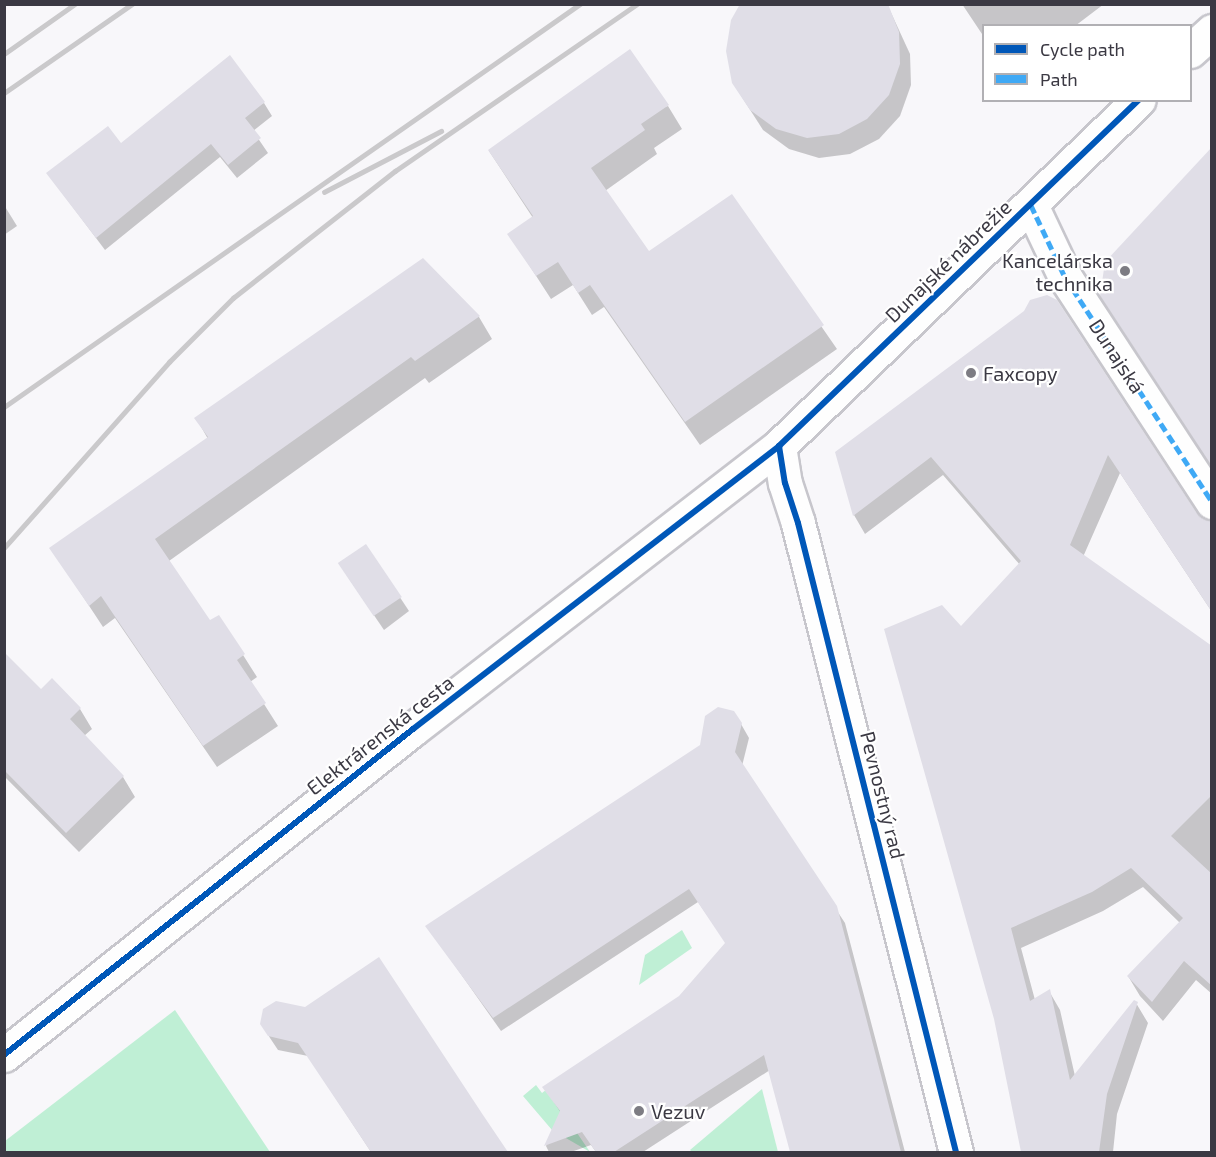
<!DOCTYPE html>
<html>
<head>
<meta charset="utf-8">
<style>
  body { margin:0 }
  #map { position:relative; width:1216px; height:1157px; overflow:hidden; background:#f8f7fa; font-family:"Exo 2",sans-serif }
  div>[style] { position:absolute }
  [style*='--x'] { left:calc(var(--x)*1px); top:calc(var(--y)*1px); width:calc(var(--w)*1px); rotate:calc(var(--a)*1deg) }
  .green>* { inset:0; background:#bfefd5 }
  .shadow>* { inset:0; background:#0003 }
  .building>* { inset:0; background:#e0dee7; transform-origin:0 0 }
  .roads { filter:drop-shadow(2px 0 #c7c6cc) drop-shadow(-2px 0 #c7c6cc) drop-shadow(0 2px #c7c6cc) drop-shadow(0 -2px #c7c6cc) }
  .street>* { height:33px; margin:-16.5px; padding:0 16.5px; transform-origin:16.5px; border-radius:16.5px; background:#fefefe }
  .rail>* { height:4.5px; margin:-2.25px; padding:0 2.25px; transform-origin:2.25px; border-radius:2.25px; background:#cac9cb }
  .quiet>* { height:4.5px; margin-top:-2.25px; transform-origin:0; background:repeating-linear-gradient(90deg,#3fa9f5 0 9px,transparent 0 13.5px) }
  .cycleway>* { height:6px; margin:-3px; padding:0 3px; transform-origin:3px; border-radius:3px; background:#0057b8 }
  .dots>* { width:16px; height:16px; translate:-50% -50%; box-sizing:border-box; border:3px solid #fff; border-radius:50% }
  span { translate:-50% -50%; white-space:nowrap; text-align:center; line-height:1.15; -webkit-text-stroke:4.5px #fff; paint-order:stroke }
  .poi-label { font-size:20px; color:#3b3943 }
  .right { translate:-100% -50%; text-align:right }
  .left { translate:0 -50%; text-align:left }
  .street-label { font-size:20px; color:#3b3943 }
  .frame { position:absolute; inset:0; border:6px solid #3b3943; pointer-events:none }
  .legend { position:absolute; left:982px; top:24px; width:210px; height:78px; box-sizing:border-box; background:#fff; border:2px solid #b1b0b4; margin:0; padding:8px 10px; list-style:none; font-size:18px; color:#3b3943 }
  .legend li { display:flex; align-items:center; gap:12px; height:30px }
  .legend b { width:30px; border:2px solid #b1b0b4 }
</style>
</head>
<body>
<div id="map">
  <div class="green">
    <i style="clip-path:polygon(682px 930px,692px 948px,639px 985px,645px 955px)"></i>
    <i style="clip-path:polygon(175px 1010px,270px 1152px,5px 1152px,5px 1141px)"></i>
    <i style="clip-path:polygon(536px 1085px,542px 1093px,547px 1089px,590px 1152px,552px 1130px,523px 1096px)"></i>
    <i style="clip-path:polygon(762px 1089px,778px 1152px,692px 1152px,690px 1150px)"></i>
  </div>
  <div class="shadow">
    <i style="clip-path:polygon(887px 4px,910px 54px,911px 85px,900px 116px,879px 139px,850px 154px,819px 158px,789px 149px,763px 130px,733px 83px)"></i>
    <i style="clip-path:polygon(962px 4px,1104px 4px,1075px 26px,984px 26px,984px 37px)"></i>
    <i style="clip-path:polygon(264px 103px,272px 116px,253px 131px,268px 153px,237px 178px,220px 157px,105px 250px,48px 174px,121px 145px)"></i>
    <i style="clip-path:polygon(668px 106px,682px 129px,654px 148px,657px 154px,605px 191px,648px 253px,731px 196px,837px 349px,700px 445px,604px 307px,592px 315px,573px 285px,551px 299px,509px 234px,533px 218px,489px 151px)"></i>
    <i style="clip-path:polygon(1212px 149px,1212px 467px,1102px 296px)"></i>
    <i style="clip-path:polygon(4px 205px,17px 226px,4px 235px)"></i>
    <i style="clip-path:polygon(423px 260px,479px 317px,492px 339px,429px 383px,425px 378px,169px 561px,210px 622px,219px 617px,257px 677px,250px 682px,278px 726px,217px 767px,115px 618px,103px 627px,51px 548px,208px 439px,196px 418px)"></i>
    <i style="clip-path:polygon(1025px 312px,1195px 513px,1212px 522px,1212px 612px,1120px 473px,1083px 557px,1212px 648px,1212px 994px,1196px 980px,1163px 1021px,1140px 996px,1128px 976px,1180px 923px,1143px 887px,1103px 911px,1021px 948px,1035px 1000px,1049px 991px,1060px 1010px,1075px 1076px,1136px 1003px,1148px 1023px,1117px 1114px,1113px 1152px,1022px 1152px,995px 1019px,961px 628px,1020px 565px,943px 475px,865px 534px,854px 515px,837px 453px)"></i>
    <i style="clip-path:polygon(366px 546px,409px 611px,384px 630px,348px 577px)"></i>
    <i style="clip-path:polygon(4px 674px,80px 709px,92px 729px,84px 736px,123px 777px,135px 797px,79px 852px,4px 776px)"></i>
    <i style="clip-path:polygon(741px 724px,749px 738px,742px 766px,845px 923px,905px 1152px,791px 1152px,770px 1070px,643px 1152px,596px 1152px,591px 1145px,571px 1152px,549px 1152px,546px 1146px,561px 1113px,544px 1087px,680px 998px,727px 944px,698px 902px,501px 1031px,427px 926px)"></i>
    <i style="clip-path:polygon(379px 959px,506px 1152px,371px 1152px,308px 1056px,278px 1050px,270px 1038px,262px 1024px,305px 1009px)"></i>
  </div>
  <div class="building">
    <i style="clip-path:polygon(740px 4px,888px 4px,899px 32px,900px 64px,889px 95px,867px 119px,839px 134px,807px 138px,776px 129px,750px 110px,732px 83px,726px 51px,731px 20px)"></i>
    <i style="clip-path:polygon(630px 49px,669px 105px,641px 124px,645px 130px,591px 168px,649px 251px,732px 194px,824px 325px,685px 422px,590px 285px,578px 293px,558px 262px,536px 276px,507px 234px,533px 216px,488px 150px)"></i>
    <i style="clip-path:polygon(230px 55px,265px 102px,245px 118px,261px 138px,228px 165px,211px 144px,96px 238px,46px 173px,108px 126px,121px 143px)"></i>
    <i style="clip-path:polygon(1212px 147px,1212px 467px,1100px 296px,1105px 262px)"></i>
    <i style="clip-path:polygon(423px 258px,480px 316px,415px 361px,411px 357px,155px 539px,210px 620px,219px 615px,245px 654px,237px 660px,266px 703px,203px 746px,101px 596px,89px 606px,49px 548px,208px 437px,194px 418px)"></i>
    <i style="clip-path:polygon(1047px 295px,1057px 300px,1196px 512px,1212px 520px,1212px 612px,1108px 455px,1070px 545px,1212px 646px,1212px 795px,1171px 836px,1212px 874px,1212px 986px,1184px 961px,1152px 1002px,1127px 976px,1183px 918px,1131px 868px,1092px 892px,1011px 928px,1030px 1001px,1050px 989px,1070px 1080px,1134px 1000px,1138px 1002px,1107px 1094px,1099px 1152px,1021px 1152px,994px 1019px,884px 629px,942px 605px,961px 626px,1021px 561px,931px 457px,853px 516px,835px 452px,1024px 311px,1030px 300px)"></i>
    <i style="left:366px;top:544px;width:64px;height:34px;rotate:56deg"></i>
    <i style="clip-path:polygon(4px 652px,41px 689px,52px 678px,81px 708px,70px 719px,124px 776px,66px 833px,4px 770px)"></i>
    <i style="clip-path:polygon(718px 707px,734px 711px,742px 723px,735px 752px,837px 906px,901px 1152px,790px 1152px,764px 1055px,614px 1152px,596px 1152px,582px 1132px,544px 1146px,560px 1111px,542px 1087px,679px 996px,725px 943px,689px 889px,493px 1018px,425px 926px,700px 745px,705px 716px)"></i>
    <i style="clip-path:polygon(379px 957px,483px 1115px,508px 1152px,371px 1152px,298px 1043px,268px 1036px,260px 1024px,263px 1009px,276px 1001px,305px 1007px)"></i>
  </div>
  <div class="roads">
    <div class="street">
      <i style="--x:1190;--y:51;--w:30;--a:-42"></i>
      <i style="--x:1031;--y:205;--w:80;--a:64.7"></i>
      <i style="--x:1065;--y:277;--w:269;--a:56.8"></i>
      <i style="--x:779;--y:446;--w:37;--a:81"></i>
      <i style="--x:785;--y:483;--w:42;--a:72"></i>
      <i style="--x:798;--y:523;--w:649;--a:75.9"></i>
      <i style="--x:4;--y:1055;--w:523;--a:-38.56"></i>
      <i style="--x:413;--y:729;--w:463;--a:-37.7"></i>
      <i style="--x:779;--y:446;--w:499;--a:-43.9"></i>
    </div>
  </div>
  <div class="rail">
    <i style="--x:4;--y:54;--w:87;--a:-35.2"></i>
    <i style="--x:4;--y:93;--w:156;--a:-34.8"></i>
    <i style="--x:324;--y:192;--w:132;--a:-27.5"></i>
    <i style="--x:4;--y:407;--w:703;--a:-34.98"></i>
    <i style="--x:4;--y:548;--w:249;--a:-48.4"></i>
    <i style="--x:169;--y:362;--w:91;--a:-45"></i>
    <i style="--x:233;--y:298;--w:206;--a:-38.1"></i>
    <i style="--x:395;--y:171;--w:294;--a:-34.6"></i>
  </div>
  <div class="quiet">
    <i style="--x:1031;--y:205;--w:80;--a:64.7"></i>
    <i style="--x:1065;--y:277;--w:269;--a:56.8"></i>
  </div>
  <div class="cycleway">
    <i style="--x:779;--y:446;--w:37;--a:81"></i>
    <i style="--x:785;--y:483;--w:42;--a:72"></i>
    <i style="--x:798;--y:523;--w:649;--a:75.9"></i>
    <i style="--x:4;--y:1055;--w:523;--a:-38.56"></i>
    <i style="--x:413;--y:729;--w:463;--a:-37.7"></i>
    <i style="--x:779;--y:446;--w:499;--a:-43.9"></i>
  </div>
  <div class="dots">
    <i style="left:1125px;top:271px;background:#7d7c83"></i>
    <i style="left:971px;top:373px;background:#7d7c83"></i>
    <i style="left:639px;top:1111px;background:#7d7c83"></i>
  </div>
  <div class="poi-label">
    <span class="right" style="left:1113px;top:272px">Kancelárska<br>technika</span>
    <span class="left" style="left:983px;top:373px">Faxcopy</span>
    <span class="left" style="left:651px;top:1111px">Vezuv</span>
  </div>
  <div class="street-label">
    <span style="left:948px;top:261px;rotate:-44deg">Dunajské nábrežie</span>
    <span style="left:1117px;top:356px;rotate:57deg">Dunajská</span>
    <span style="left:380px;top:735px;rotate:-38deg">Elektrárenská cesta</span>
    <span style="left:883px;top:795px;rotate:76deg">Pevnostný rad</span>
  </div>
  <div class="frame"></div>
  <ul class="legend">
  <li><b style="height:8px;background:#0057b8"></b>Cycle path</li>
  <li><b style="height:8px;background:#3fa9f5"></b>Path</li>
  </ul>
</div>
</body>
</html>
